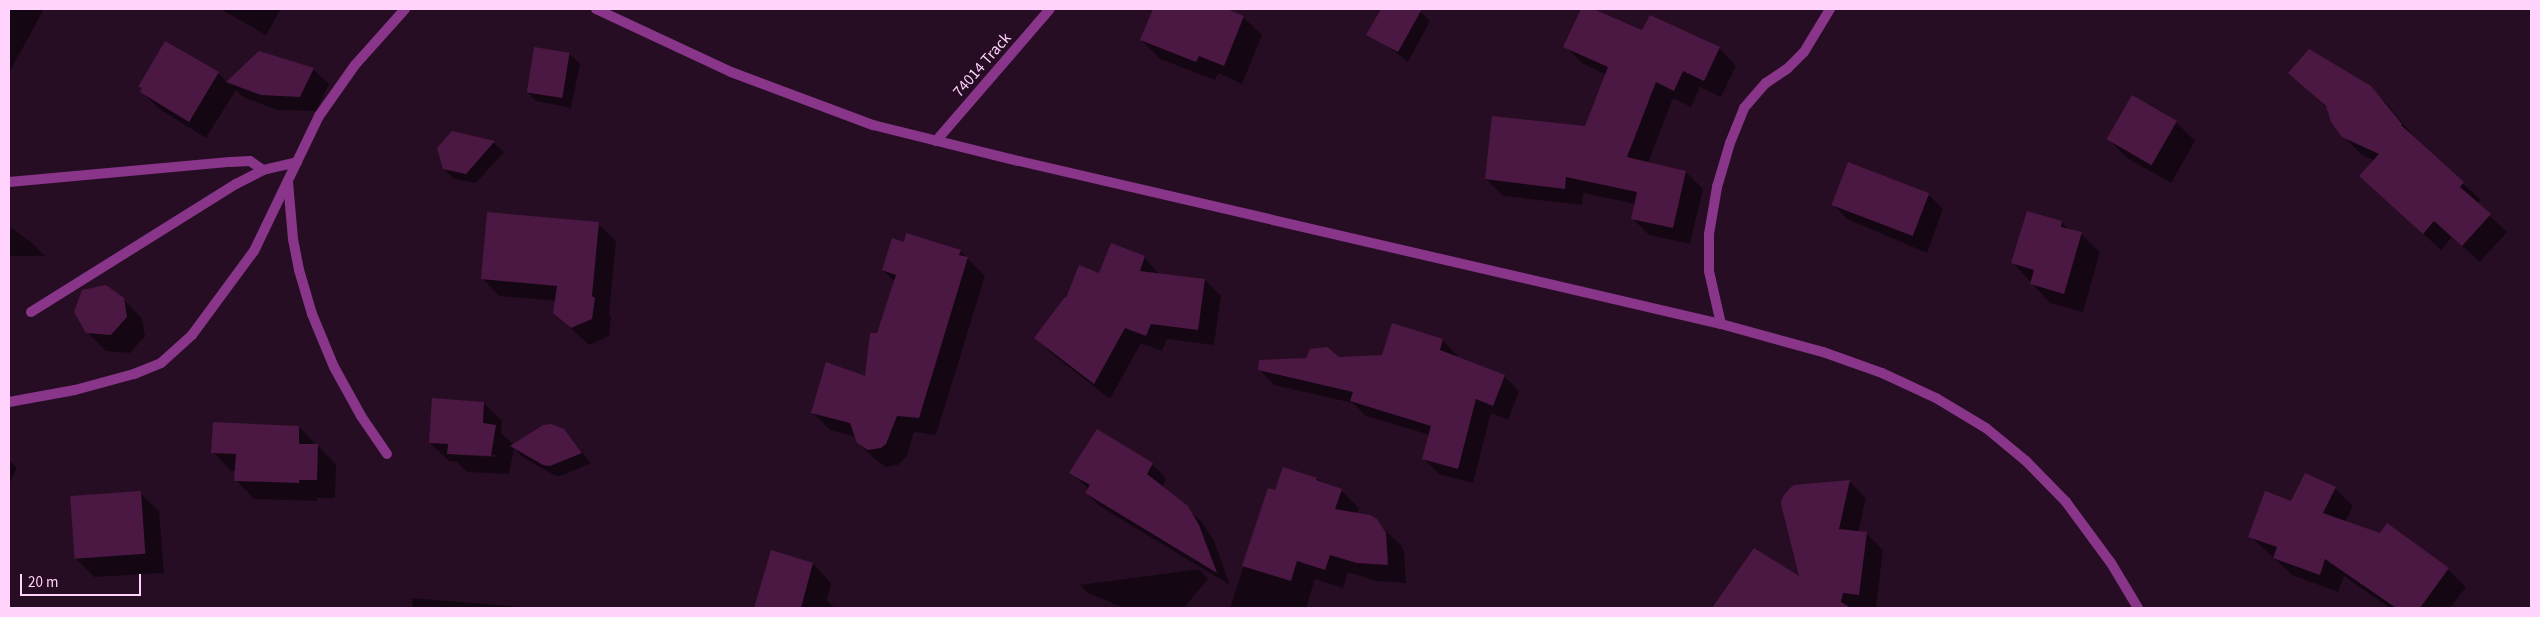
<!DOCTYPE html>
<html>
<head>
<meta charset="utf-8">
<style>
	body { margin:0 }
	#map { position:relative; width:2540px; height:617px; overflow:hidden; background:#270d24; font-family:"Source Sans 3",sans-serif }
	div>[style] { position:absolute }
	.shadow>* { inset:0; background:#0007 }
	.building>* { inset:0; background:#4a1842; transform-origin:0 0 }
	.minor>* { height:10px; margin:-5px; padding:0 5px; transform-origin:5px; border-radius:5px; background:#88358a }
	.tertiary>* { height:10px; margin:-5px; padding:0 5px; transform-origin:5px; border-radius:5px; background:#88358a }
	span { translate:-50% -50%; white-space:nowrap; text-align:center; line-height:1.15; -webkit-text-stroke:4px #270d24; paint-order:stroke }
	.street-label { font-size:16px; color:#ffd3fc }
	.frame { position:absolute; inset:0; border:10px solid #ffd3fc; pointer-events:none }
	.scale { position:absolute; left:20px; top:574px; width:121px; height:22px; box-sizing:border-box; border:2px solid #ffd3fc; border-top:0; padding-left:6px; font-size:15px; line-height:18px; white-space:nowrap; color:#ffd3fc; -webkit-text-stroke:4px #270d24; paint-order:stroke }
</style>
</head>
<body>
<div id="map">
	<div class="shadow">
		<i style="clip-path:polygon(9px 9px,44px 9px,9px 73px)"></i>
		<i style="clip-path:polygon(220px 9px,281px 9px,266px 35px)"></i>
		<i style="clip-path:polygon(1154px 9px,1182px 20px,1186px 9px,1224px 9px,1243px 17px,1262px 35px,1242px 84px,1218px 73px,1215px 80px,1160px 59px,1141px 40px)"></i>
		<i style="clip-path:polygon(1383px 9px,1417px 9px,1430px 21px,1408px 62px,1370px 32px)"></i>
		<i style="clip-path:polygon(1582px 9px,1590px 9px,1643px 32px,1719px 48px,1736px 66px,1721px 97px,1700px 87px,1691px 107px,1673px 98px,1648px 163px,1686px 172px,1703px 189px,1690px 244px,1649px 235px,1632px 218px,1636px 204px,1583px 193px,1582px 205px,1503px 196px,1486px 179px,1586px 127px,1607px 75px,1582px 63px,1565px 46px)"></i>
		<i style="clip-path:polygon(260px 52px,313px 69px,329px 84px,316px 111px,277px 110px,243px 97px,236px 90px,206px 138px,159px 109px,142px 92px,143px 89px,140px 86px,218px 73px,227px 82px)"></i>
		<i style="clip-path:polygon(570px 54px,580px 64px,571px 108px,536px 101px,526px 91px)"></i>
		<i style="clip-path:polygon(2290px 73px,2370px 87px,2388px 105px,2418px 142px,2481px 200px,2477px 204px,2507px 232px,2480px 262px,2452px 237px,2441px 250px,2360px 176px,2375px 161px,2361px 154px,2343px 136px,2328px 109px)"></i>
		<i style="clip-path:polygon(2176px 122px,2195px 141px,2171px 183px,2127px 158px,2108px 139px)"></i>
		<i style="clip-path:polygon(452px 133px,494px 143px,504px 152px,476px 183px,454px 179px,444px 169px)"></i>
		<i style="clip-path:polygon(1928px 194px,1943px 209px,1927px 253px,1847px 219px,1832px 203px)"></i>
		<i style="clip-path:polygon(2061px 222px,2070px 230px,2081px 234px,2100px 252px,2083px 312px,2050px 303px,2013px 263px)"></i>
		<i style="clip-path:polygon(598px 224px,616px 241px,609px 314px,611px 317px,609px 336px,589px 345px,554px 313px,556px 301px,499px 296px,482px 278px)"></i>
		<i style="clip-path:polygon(9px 226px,32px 243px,45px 256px,9px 256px)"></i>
		<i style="clip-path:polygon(904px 243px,960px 251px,985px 276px,936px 435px,914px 432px,907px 456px,898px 465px,886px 467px,876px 460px,858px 443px,856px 437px,830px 430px,813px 413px,866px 378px,895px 282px,883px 270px)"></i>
		<i style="clip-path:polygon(1144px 257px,1160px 275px,1205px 280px,1221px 296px,1214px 345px,1167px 339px,1162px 351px,1141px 343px,1110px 399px,1052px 354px,1036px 337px,1067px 300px,1100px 274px)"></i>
		<i style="clip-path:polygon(123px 299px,142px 318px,145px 336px,130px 353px,106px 351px,87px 332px)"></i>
		<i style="clip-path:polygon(1442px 340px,1457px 355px,1456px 358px,1504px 376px,1519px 391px,1508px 420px,1491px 413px,1473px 483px,1439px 474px,1424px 459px,1430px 435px,1366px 416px,1353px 403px,1274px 385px,1260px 370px,1338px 358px,1383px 356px)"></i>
		<i style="clip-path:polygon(evenodd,484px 403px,502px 421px,501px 433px,514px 445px,564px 430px,591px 463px,560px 476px,554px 475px,521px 456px,514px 448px,509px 474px,467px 472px,457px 462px,449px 461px,430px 443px,484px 403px,454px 453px,497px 455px,497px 457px,457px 455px,454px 453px)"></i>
		<i style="clip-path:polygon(299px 427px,336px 464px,335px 498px,317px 498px,317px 501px,254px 499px,236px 480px,236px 471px,231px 471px,213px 452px)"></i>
		<i style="clip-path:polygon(9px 460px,17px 468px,9px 485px)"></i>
		<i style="clip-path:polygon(1152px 464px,1166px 478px,1162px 487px,1202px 522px,1214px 541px,1230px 585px,1101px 507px,1086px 493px,1089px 489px,1071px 473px)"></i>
		<i style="clip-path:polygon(1316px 479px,1341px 490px,1359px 508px,1357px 514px,1369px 516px,1401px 545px,1404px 552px,1406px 583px,1376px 581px,1348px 572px,1343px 588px,1315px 579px,1306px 608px,1230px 608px,1269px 489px,1276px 492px)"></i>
		<i style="clip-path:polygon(1850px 482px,1866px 498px,1858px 533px,1867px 534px,1883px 550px,1876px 608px,1734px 608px,1722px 596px,1801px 579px,1794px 487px)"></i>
		<i style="clip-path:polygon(2335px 488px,2353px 506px,2345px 522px,2448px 569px,2466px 587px,2450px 608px,2390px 608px,2344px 576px,2338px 592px,2292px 575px,2250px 536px,2292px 502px)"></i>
		<i style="clip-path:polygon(140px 493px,159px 511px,164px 573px,94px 577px,75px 558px)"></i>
		<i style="clip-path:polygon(772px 552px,813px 564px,831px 583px,827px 600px,835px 608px,755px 608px)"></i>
		<i style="clip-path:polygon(1199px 569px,1208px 579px,1184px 608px,1124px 608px,1088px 593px,1080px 585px)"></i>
		<i style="clip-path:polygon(412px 598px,521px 607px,522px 608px,413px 608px)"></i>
	</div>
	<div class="building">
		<i style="clip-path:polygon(1153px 9px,1227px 9px,1244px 16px,1224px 66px,1199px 56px,1196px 62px,1140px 40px)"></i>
		<i style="clip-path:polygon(1381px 9px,1422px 9px,1398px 52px,1366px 35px)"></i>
		<i style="clip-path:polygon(1581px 9px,1593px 9px,1642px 30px,1650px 15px,1720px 47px,1704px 81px,1683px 71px,1674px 91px,1656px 82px,1627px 157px,1686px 171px,1673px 228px,1631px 219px,1637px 192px,1566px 177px,1565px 189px,1485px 179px,1492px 116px,1585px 126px,1608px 67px,1563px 47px)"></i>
		<i style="clip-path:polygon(165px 41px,219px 72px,189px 122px,140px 92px,142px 88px,138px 87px)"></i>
		<i style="left:534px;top:47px;width:36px;height:46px;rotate:9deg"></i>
		<i style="clip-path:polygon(2309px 49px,2371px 86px,2402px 124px,2401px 125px,2464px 182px,2460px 187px,2491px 214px,2462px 246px,2434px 221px,2423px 234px,2359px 176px,2379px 154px,2342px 137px,2331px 122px,2326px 106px,2288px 73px)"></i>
		<i style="clip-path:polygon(259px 51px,314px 68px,300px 97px,261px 95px,226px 82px)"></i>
		<i style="left:2132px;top:95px;width:52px;height:51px;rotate:30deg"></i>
		<i style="clip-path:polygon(452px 131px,495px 141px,466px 174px,443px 169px,437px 148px)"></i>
		<i style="left:1848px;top:162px;width:87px;height:46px;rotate:21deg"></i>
		<i style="clip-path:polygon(2027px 211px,2062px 221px,2061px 227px,2082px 232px,2064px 294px,2030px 284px,2034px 270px,2011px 263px)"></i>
		<i style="clip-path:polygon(487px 212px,599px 222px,592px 296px,595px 298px,592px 319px,571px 328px,553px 313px,557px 286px,481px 279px)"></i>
		<i style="clip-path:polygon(906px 233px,961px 250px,959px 255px,968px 257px,919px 418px,897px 416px,886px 444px,881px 448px,868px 450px,857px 443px,850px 423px,811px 413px,826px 362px,865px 376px,870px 333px,877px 333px,896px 275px,882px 270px,892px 238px,904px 242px)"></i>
		<i style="clip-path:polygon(1111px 243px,1145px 256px,1140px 271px,1205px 279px,1198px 330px,1151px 324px,1146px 336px,1125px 328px,1094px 384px,1034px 338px,1065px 297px,1066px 298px,1079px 265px,1099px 273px)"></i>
		<i style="clip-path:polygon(106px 285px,124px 298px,127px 317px,111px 335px,86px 333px,74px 312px,82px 290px)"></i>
		<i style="clip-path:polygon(1392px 323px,1443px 339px,1440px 350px,1505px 375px,1493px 406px,1476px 399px,1458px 469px,1422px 459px,1431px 426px,1350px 401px,1353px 392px,1258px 370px,1259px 360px,1306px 358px,1310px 349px,1327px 347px,1339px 357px,1382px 355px)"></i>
		<i style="clip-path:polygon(432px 398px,484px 402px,483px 423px,496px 425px,491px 456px,447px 454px,448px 444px,429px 443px)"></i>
		<i style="clip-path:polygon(213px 422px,299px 426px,299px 444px,318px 444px,317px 480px,299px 480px,299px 483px,234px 481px,236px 454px,211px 453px)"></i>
		<i style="clip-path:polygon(551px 424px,564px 429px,582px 453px,550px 466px,543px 465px,510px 446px,543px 425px)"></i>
		<i style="clip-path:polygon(1097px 429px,1153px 463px,1147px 474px,1188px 506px,1199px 525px,1217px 573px,1085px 493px,1090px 485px,1069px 473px)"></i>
		<i style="clip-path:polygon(1283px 467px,1317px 478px,1316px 480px,1342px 489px,1335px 509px,1370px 515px,1377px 519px,1386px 533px,1388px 565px,1357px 563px,1330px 555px,1325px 570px,1297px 561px,1291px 581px,1242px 566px,1268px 488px,1275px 490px)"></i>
		<i style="clip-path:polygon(2305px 473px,2336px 487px,2323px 513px,2380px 533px,2387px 523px,2449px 568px,2420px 608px,2396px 608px,2325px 559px,2320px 575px,2273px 558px,2277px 547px,2248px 537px,2265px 491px,2291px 501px)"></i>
		<i style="clip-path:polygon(1850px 480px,1839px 529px,1867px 532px,1859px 595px,1843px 593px,1841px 602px,1851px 608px,1712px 608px,1754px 548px,1799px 576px,1781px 504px,1782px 498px,1789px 489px,1794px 485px)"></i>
		<i style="left:141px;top:491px;width:63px;height:71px;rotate:86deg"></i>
		<i style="clip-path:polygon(771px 550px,813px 563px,801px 608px,754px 608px)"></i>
	</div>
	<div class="minor">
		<i style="left:9px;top:182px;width:222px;rotate:-5.2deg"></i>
		<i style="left:230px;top:162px;width:20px;rotate:-3deg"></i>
		<i style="left:250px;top:161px;width:16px;rotate:35deg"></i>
		<i style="left:288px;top:182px;width:57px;rotate:85deg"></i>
		<i style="left:293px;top:239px;width:32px;rotate:79deg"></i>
		<i style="left:299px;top:270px;width:46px;rotate:73.5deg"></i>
		<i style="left:312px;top:314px;width:57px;rotate:67.5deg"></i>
		<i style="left:334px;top:367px;width:56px;rotate:61.1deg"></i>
		<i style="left:361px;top:416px;width:46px;rotate:55.6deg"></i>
		<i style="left:31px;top:312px;width:242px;rotate:-32deg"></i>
		<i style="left:236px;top:184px;width:30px;rotate:-27deg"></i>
		<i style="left:263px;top:170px;width:35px;rotate:-13deg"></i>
		<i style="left:1721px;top:324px;width:54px;rotate:-102.8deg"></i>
		<i style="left:1709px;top:271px;width:37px;rotate:-90deg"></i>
		<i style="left:1709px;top:234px;width:48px;rotate:-80.3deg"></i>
		<i style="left:1717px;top:187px;width:46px;rotate:-73.5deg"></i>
		<i style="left:1730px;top:143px;width:38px;rotate:-68deg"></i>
		<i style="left:1744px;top:108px;width:33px;rotate:-49deg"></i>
		<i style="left:1766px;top:83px;width:25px;rotate:-34deg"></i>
		<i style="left:1787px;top:69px;width:24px;rotate:-45deg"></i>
		<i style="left:1804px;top:52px;width:50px;rotate:-58.8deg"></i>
		<i style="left:9px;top:402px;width:67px;rotate:-10.3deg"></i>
		<i style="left:75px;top:390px;width:61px;rotate:-15.2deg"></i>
		<i style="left:134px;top:374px;width:29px;rotate:-22deg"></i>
		<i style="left:161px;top:363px;width:42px;rotate:-42.1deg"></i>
		<i style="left:192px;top:335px;width:104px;rotate:-53.6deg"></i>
		<i style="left:254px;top:251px;width:150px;rotate:-64.3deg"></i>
		<i style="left:319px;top:116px;width:62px;rotate:-54.8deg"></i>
		<i style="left:355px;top:65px;width:75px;rotate:-48.2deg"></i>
	</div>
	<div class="tertiary">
		<i style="left:596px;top:9px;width:149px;rotate:25deg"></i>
		<i style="left:731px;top:72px;width:152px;rotate:20.5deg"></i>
		<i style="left:873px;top:125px;width:150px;rotate:13.9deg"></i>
		<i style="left:1019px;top:161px;width:721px;rotate:13.07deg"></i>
		<i style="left:1721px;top:324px;width:106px;rotate:15.4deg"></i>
		<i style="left:1823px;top:352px;width:63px;rotate:19.6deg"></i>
		<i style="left:1882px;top:373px;width:60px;rotate:24.8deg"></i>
		<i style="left:1936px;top:398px;width:58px;rotate:31deg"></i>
		<i style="left:1986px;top:428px;width:52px;rotate:39.5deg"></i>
		<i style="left:2026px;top:461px;width:57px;rotate:45.7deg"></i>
		<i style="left:2066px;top:502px;width:76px;rotate:53.6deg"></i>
		<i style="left:2111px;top:563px;width:52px;rotate:59deg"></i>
		<i style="left:936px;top:141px;width:174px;rotate:-49.2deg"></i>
	</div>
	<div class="street-label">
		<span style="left:982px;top:65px;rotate:-49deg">74014 Track</span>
	</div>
	<div class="frame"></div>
	<div class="scale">20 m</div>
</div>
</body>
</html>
